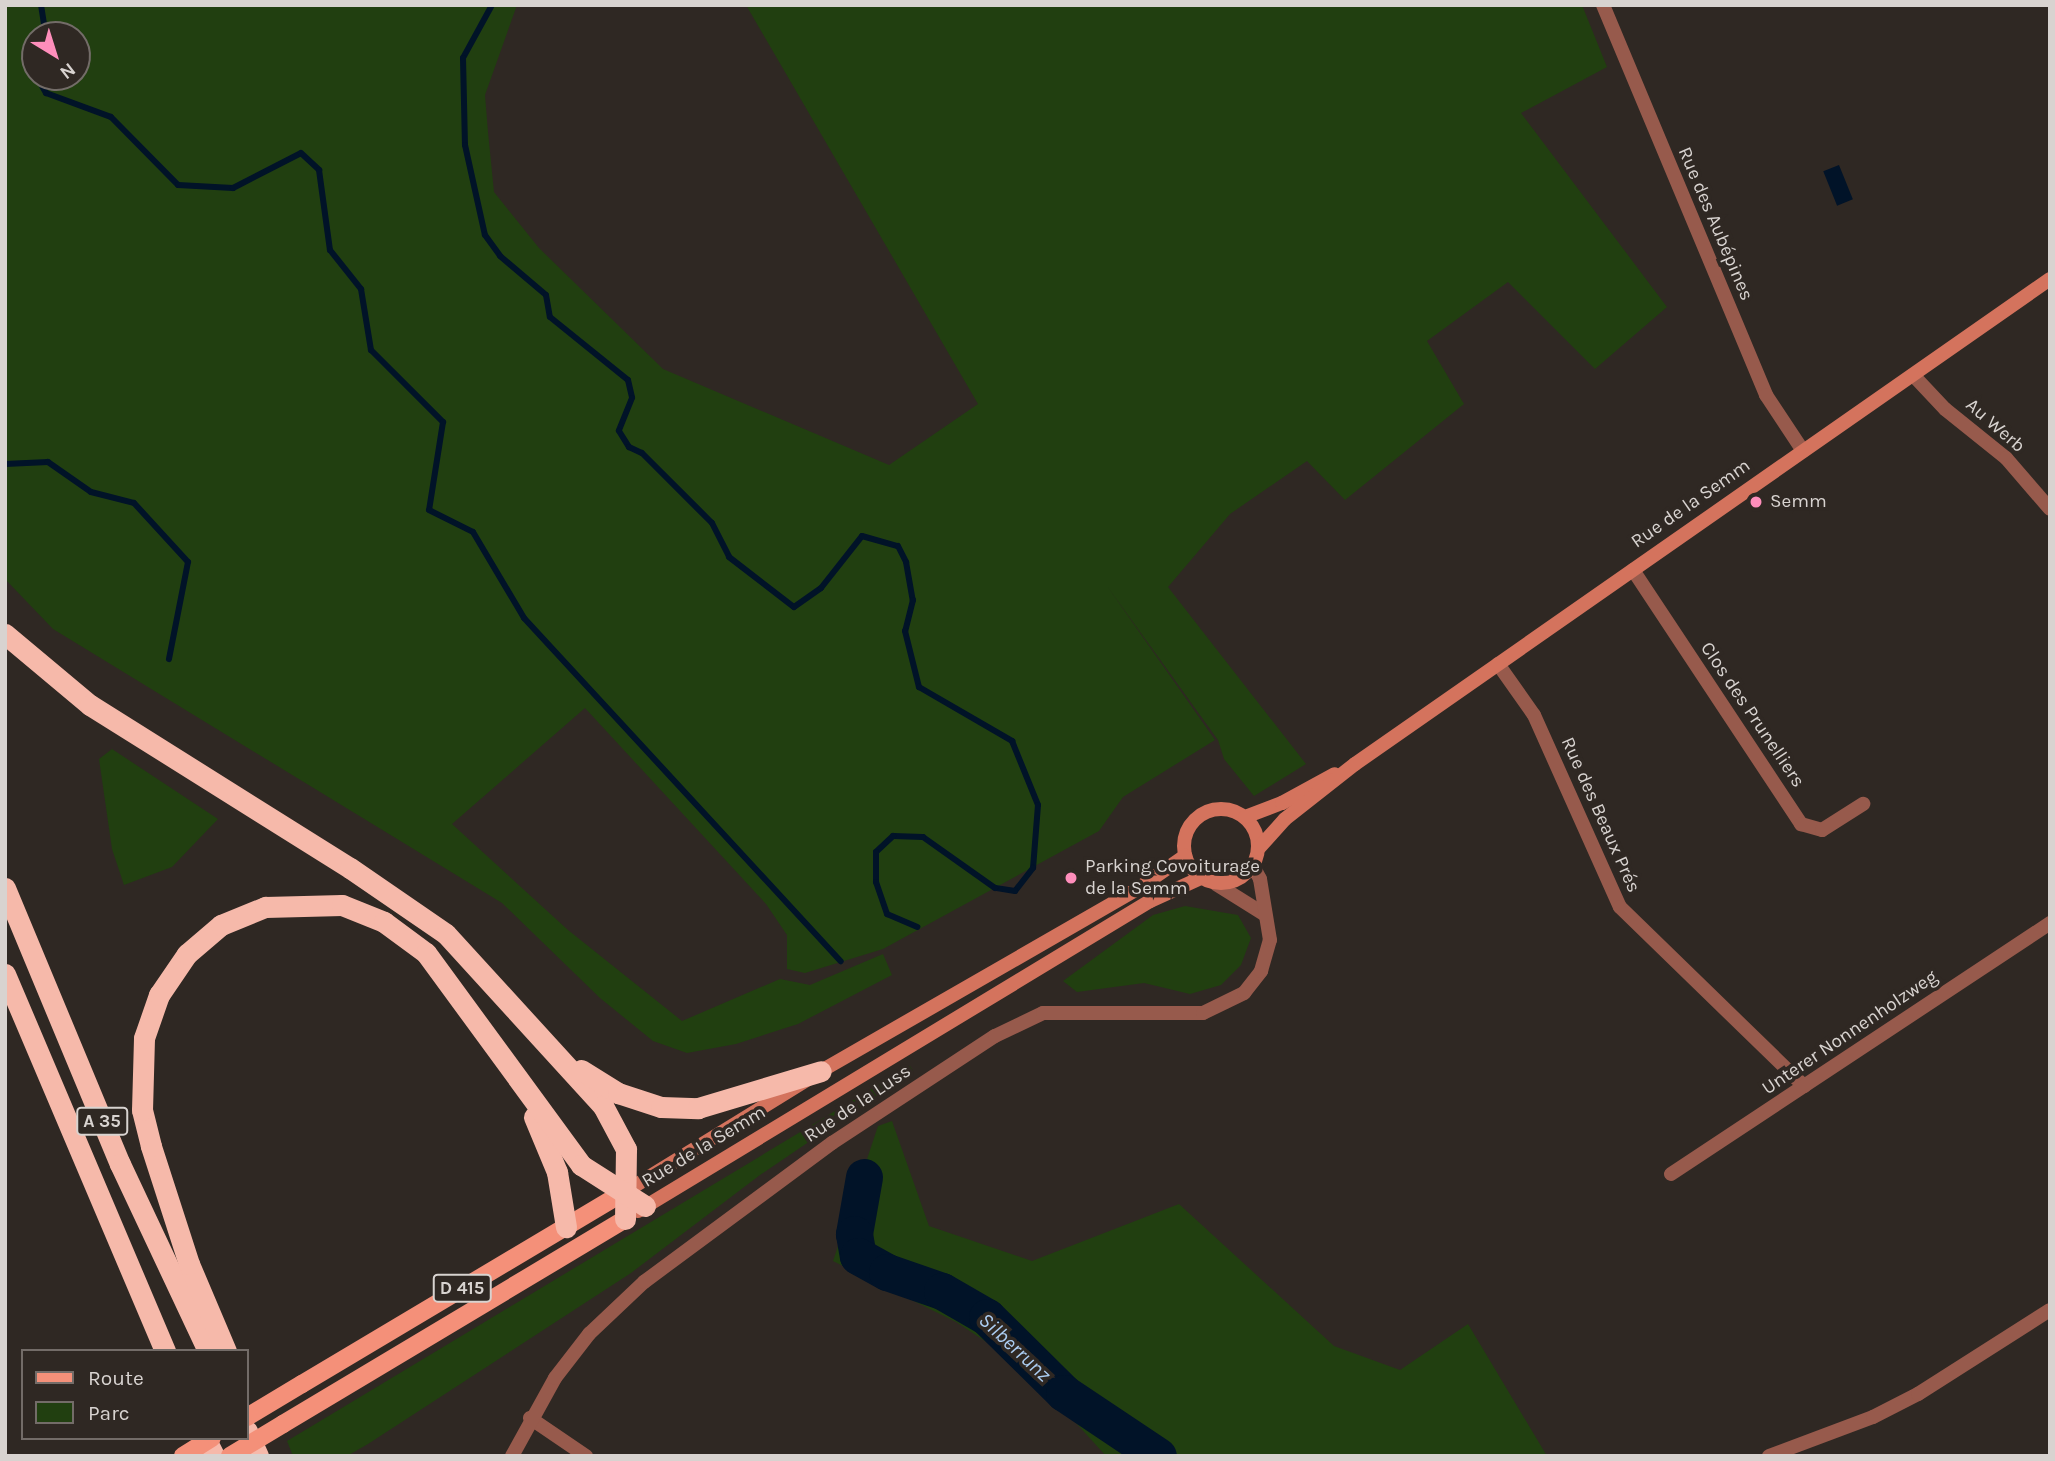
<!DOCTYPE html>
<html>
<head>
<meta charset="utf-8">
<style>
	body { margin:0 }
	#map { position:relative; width:2055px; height:1461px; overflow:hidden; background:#2f2823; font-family:Karla,sans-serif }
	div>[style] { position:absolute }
	.green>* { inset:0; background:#213f10 }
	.water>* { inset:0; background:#011328; transform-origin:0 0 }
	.stream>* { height:6px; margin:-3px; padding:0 3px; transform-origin:3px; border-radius:3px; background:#011328 }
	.river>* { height:37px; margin:-18.5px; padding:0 18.5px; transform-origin:18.5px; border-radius:18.5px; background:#011328 }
	.minor>* { height:14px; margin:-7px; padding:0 7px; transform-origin:7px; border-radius:7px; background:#975a4c }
	.secondary>* { height:14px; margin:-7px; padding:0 7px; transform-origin:7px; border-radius:7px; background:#d4735d }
	.secondary>.ring { margin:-7px; padding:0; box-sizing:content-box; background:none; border:14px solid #d4735d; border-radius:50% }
	.primary>* { height:18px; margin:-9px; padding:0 9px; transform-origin:9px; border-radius:9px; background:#f49079 }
	.motorway>* { height:21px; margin:-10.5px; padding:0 10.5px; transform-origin:10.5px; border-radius:10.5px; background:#f6b9aa }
	.primary-bridge>* { height:18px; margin:-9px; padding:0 9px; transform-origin:9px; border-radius:9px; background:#f49079 }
	.dots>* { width:19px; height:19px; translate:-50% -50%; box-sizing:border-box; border:4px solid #2f2823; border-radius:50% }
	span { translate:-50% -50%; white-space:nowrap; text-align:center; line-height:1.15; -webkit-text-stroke:7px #2f2823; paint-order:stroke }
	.shield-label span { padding:2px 5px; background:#2f2823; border:2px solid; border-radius:5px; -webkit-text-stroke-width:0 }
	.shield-label { font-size:18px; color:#d8d3d0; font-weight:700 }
	.street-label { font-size:19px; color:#d8d3d0 }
	.poi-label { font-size:19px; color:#d8d3d0 }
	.left { translate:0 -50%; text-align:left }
	.water-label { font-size:21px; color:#accdf2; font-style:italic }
	.frame { position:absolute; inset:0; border:7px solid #d8d3d0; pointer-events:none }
	.legend { position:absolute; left:21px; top:1349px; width:228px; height:91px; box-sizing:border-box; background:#2f2823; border:2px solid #736c68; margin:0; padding:9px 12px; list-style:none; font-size:21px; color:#d8d3d0 }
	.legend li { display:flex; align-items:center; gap:14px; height:35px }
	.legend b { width:35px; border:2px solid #736c68 }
	.north { position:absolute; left:21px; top:21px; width:70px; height:70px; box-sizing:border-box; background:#2f2823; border:2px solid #736c68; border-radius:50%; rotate:142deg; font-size:19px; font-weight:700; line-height:28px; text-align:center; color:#d8d3d0 }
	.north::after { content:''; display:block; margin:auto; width:24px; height:32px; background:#fe8ebb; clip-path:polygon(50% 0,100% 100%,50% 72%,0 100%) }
</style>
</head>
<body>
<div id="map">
	<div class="green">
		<i style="clip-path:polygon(evenodd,5px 5px,517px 5px,485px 95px,488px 132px,494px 192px,539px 248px,663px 369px,889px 465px,978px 404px,746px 5px,1582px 5px,1607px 67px,1521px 113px,1667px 307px,1595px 369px,1508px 282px,1427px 341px,1464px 404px,1345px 500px,1307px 461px,1230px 514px,1168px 587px,1306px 764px,1254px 796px,1224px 759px,1218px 740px,1107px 586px,1215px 740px,1123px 797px,1099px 831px,883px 949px,805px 973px,787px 969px,787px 935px,766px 904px,585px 708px,452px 824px,568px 930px,682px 1021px,780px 979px,810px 985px,883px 954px,892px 975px,798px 1024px,736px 1044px,687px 1053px,653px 1041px,600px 998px,502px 903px,53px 629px,5px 579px,5px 5px,77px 35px,77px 77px,35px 77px,35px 35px,77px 35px)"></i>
		<i style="clip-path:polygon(112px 749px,218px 819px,172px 867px,124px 885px,112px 849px,99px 759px)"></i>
		<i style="clip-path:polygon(1185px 906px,1238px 915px,1251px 938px,1241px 965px,1221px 985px,1190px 994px,1144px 983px,1077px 992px,1063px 981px,1153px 915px)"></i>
		<i style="clip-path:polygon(910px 1066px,913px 1071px,760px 1175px,631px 1273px,368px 1444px,347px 1456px,293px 1456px,287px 1441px)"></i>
		<i style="clip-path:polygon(892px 1121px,929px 1226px,1032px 1261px,1179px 1204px,1334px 1346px,1400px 1370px,1468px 1324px,1547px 1456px,1106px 1456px,1026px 1368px,956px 1322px,833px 1261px,878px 1126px)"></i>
	</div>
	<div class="water">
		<i style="left:1839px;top:165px;width:37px;height:17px;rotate:68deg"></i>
	</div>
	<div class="stream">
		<i style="left:41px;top:5px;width:30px;rotate:81deg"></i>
		<i style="left:492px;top:5px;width:60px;rotate:118.7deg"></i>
		<i style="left:463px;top:58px;width:87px;rotate:88.7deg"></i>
		<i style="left:465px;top:145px;width:92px;rotate:77.5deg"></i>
		<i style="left:485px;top:235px;width:26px;rotate:54deg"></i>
		<i style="left:500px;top:256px;width:60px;rotate:40.3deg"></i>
		<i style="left:546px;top:295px;width:22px;rotate:80deg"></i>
		<i style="left:550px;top:317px;width:100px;rotate:38.9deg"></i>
		<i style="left:628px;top:380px;width:18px;rotate:77deg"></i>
		<i style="left:632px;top:398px;width:35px;rotate:112deg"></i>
		<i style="left:619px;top:431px;width:19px;rotate:58deg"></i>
		<i style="left:629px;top:447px;width:14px;rotate:25deg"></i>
		<i style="left:642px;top:453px;width:99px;rotate:45deg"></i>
		<i style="left:712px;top:523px;width:38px;rotate:63deg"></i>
		<i style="left:729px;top:557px;width:82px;rotate:37.6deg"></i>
		<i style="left:794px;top:607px;width:33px;rotate:-35deg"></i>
		<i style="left:821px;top:588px;width:66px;rotate:-51.7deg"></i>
		<i style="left:862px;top:536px;width:37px;rotate:16deg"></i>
		<i style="left:898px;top:546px;width:18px;rotate:63deg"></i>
		<i style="left:906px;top:562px;width:39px;rotate:80deg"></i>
		<i style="left:913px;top:600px;width:32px;rotate:104deg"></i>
		<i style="left:905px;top:631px;width:58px;rotate:76deg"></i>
		<i style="left:919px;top:687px;width:108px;rotate:30.1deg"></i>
		<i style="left:1012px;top:741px;width:69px;rotate:67.9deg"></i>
		<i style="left:1038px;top:805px;width:63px;rotate:94.5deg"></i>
		<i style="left:1033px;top:868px;width:29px;rotate:128deg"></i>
		<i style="left:1015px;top:891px;width:20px;rotate:-171deg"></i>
		<i style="left:995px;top:888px;width:88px;rotate:-144.7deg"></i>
		<i style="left:923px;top:837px;width:30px;rotate:-178deg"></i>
		<i style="left:893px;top:836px;width:23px;rotate:137deg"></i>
		<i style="left:876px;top:852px;width:30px;rotate:90deg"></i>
		<i style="left:876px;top:882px;width:34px;rotate:71deg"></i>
		<i style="left:887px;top:914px;width:33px;rotate:23deg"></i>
		<i style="left:35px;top:74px;width:22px;rotate:60deg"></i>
		<i style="left:46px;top:93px;width:69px;rotate:20.3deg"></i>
		<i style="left:111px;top:117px;width:95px;rotate:45.4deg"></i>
		<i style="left:178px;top:185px;width:55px;rotate:3.1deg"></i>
		<i style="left:233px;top:188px;width:76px;rotate:-27.2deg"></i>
		<i style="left:301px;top:153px;width:25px;rotate:43deg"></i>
		<i style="left:319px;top:170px;width:81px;rotate:82.2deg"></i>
		<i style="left:330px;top:250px;width:50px;rotate:51.5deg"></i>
		<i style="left:361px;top:289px;width:62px;rotate:80.7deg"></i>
		<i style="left:371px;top:350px;width:102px;rotate:45deg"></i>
		<i style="left:443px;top:422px;width:89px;rotate:99deg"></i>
		<i style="left:429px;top:510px;width:49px;rotate:26.6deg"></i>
		<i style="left:473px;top:532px;width:100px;rotate:59.3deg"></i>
		<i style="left:524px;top:618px;width:467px;rotate:47.3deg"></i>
		<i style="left:5px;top:464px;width:43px;rotate:-2.7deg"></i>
		<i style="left:48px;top:462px;width:52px;rotate:34.9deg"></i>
		<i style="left:91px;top:492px;width:44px;rotate:14.3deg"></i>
		<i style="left:134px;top:503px;width:80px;rotate:47.5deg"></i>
		<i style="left:188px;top:562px;width:99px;rotate:101.1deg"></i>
	</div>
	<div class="river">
		<i style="left:864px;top:1177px;width:58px;rotate:100deg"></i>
		<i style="left:854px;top:1234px;width:22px;rotate:80deg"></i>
		<i style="left:858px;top:1256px;width:33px;rotate:29deg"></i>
		<i style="left:887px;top:1272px;width:58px;rotate:19.1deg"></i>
		<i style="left:942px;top:1291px;width:52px;rotate:30deg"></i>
		<i style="left:987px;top:1317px;width:108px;rotate:44.6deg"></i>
		<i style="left:1064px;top:1393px;width:113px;rotate:33.8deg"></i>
	</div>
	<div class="minor">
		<i style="left:1603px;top:5px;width:423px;rotate:67.3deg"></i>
		<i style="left:1766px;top:395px;width:67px;rotate:56.5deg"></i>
		<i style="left:1913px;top:375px;width:47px;rotate:46.7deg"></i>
		<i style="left:1945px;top:409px;width:78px;rotate:38.8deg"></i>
		<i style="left:2006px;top:458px;width:67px;rotate:49.2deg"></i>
		<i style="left:1633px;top:570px;width:305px;rotate:56.5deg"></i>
		<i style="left:1801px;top:824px;width:22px;rotate:16deg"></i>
		<i style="left:1822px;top:830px;width:49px;rotate:-32.4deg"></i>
		<i style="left:1498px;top:664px;width:62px;rotate:54.8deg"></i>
		<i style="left:1534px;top:715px;width:210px;rotate:65.9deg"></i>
		<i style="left:1620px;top:907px;width:257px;rotate:44.2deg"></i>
		<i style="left:1216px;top:884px;width:57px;rotate:32deg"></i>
		<i style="left:1671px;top:1174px;width:455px;rotate:-33.5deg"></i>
		<i style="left:530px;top:1418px;width:68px;rotate:34.2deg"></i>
		<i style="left:512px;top:1456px;width:89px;rotate:-61.1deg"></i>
		<i style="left:555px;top:1378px;width:56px;rotate:-52.3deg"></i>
		<i style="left:589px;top:1334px;width:76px;rotate:-43.4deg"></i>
		<i style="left:644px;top:1282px;width:234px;rotate:-36.5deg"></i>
		<i style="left:832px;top:1143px;width:195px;rotate:-33.3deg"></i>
		<i style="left:995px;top:1036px;width:53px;rotate:-25.6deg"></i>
		<i style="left:1043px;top:1013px;width:160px"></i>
		<i style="left:1203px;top:1013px;width:46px;rotate:-26deg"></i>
		<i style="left:1244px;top:993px;width:28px;rotate:-52deg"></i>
		<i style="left:1261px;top:971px;width:32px;rotate:-74deg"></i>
		<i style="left:1270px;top:940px;width:62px;rotate:-99.3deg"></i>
		<i style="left:1260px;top:879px;width:15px;rotate:-118deg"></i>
		<i style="left:1769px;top:1456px;width:111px;rotate:-20.6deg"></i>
		<i style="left:1873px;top:1417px;width:51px;rotate:-27.1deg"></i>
		<i style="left:1918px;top:1394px;width:156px;rotate:-32.5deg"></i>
	</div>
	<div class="secondary">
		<i class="ring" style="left:1184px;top:809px;width:60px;height:60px"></i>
		<i style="left:1245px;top:817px;width:40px;rotate:-21deg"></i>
		<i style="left:1282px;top:803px;width:60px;rotate:-28.7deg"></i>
		<i style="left:1258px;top:849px;width:40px;rotate:-48deg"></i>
		<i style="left:1285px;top:819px;width:89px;rotate:-38.2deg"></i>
		<i style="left:1355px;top:764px;width:847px;rotate:-34.91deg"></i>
		<i style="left:623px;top:1193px;width:233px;rotate:-31.6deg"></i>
		<i style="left:821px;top:1071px;width:363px;rotate:-29.9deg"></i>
		<i style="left:1136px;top:890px;width:60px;rotate:-34.8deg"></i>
		<i style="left:638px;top:1211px;width:599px;rotate:-31.19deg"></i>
		<i style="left:1150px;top:901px;width:56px;rotate:-24.3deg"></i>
	</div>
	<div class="primary">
		<i style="left:302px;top:1384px;width:374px;rotate:-30.8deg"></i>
		<i style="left:283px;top:1424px;width:399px;rotate:-30.9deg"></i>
	</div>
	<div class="motorway">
		<i style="left:5px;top:634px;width:111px;rotate:39.9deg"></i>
		<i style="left:90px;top:705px;width:307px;rotate:32.1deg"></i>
		<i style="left:350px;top:868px;width:116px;rotate:34.5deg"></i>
		<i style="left:446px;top:934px;width:233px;rotate:47.6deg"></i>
		<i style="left:603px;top:1106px;width:49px;rotate:61.9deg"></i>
		<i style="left:626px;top:1149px;width:70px;rotate:90.8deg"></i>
		<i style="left:5px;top:888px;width:299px;rotate:67.4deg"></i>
		<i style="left:120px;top:1164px;width:207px;rotate:64.8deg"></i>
		<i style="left:5px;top:974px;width:410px;rotate:67deg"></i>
		<i style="left:581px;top:1070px;width:44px;rotate:31.9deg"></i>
		<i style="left:618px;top:1093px;width:45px;rotate:18deg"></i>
		<i style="left:661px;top:1107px;width:37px;rotate:2deg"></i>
		<i style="left:698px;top:1108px;width:128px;rotate:-16.7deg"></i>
		<i style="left:534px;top:1117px;width:60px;rotate:67.3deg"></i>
		<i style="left:557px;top:1172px;width:56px;rotate:80.7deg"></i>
		<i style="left:226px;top:1351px;width:95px;rotate:-113deg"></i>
		<i style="left:189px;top:1264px;width:124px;rotate:-107.9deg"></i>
		<i style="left:151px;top:1146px;width:37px;rotate:-104deg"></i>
		<i style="left:142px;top:1110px;width:72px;rotate:-88.4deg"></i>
		<i style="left:144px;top:1038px;width:46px;rotate:-70.8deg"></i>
		<i style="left:159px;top:995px;width:50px;rotate:-55.7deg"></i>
		<i style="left:187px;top:954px;width:45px;rotate:-40.5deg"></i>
		<i style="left:221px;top:925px;width:48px;rotate:-22.2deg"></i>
		<i style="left:265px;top:907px;width:77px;rotate:-1.5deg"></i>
		<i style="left:342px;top:905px;width:45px;rotate:22deg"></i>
		<i style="left:384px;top:922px;width:52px;rotate:36.4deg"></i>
		<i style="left:426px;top:953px;width:263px;rotate:53.8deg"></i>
		<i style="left:581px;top:1165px;width:76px;rotate:32.6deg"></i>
		<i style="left:247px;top:1431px;width:27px;rotate:66deg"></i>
		<i style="left:205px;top:1438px;width:20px;rotate:63deg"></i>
	</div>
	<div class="primary-bridge">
		<i style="left:247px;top:1417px;width:64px;rotate:-31deg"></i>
		<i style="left:183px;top:1456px;width:34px;rotate:-32deg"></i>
		<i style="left:230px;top:1456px;width:62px;rotate:-31.1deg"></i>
	</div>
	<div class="dots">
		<i style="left:1756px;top:502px;background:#fe8ebb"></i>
		<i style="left:1071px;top:878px;background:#fe8ebb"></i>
	</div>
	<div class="shield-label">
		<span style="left:102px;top:1121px">A 35</span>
		<span style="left:462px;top:1288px">D 415</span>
	</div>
	<div class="street-label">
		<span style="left:1715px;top:224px;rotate:67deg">Rue des Aubépines</span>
		<span style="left:1995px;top:426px;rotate:41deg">Au Werb</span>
		<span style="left:1691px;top:504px;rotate:-35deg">Rue de la Semm</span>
		<span style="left:1752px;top:715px;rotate:56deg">Clos des Prunelliers</span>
		<span style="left:1600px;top:815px;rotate:66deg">Rue des Beaux Prés</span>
		<span style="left:1850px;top:1033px;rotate:-34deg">Unterer Nonnenholzweg</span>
		<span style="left:858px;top:1104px;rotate:-34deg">Rue de la Luss</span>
		<span style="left:704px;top:1147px;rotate:-31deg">Rue de la Semm</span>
	</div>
	<div class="poi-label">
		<span class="left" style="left:1770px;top:502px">Semm</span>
		<span class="left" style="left:1085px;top:878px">Parking Covoiturage<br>de la Semm</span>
	</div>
	<div class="water-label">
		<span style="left:1015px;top:1347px;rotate:43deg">Silberrunz</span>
	</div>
	<div class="frame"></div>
	<ul class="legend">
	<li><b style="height:9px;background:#f49079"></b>Route</li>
	<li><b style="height:19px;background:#213f10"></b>Parc</li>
	</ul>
	<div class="north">N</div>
</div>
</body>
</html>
